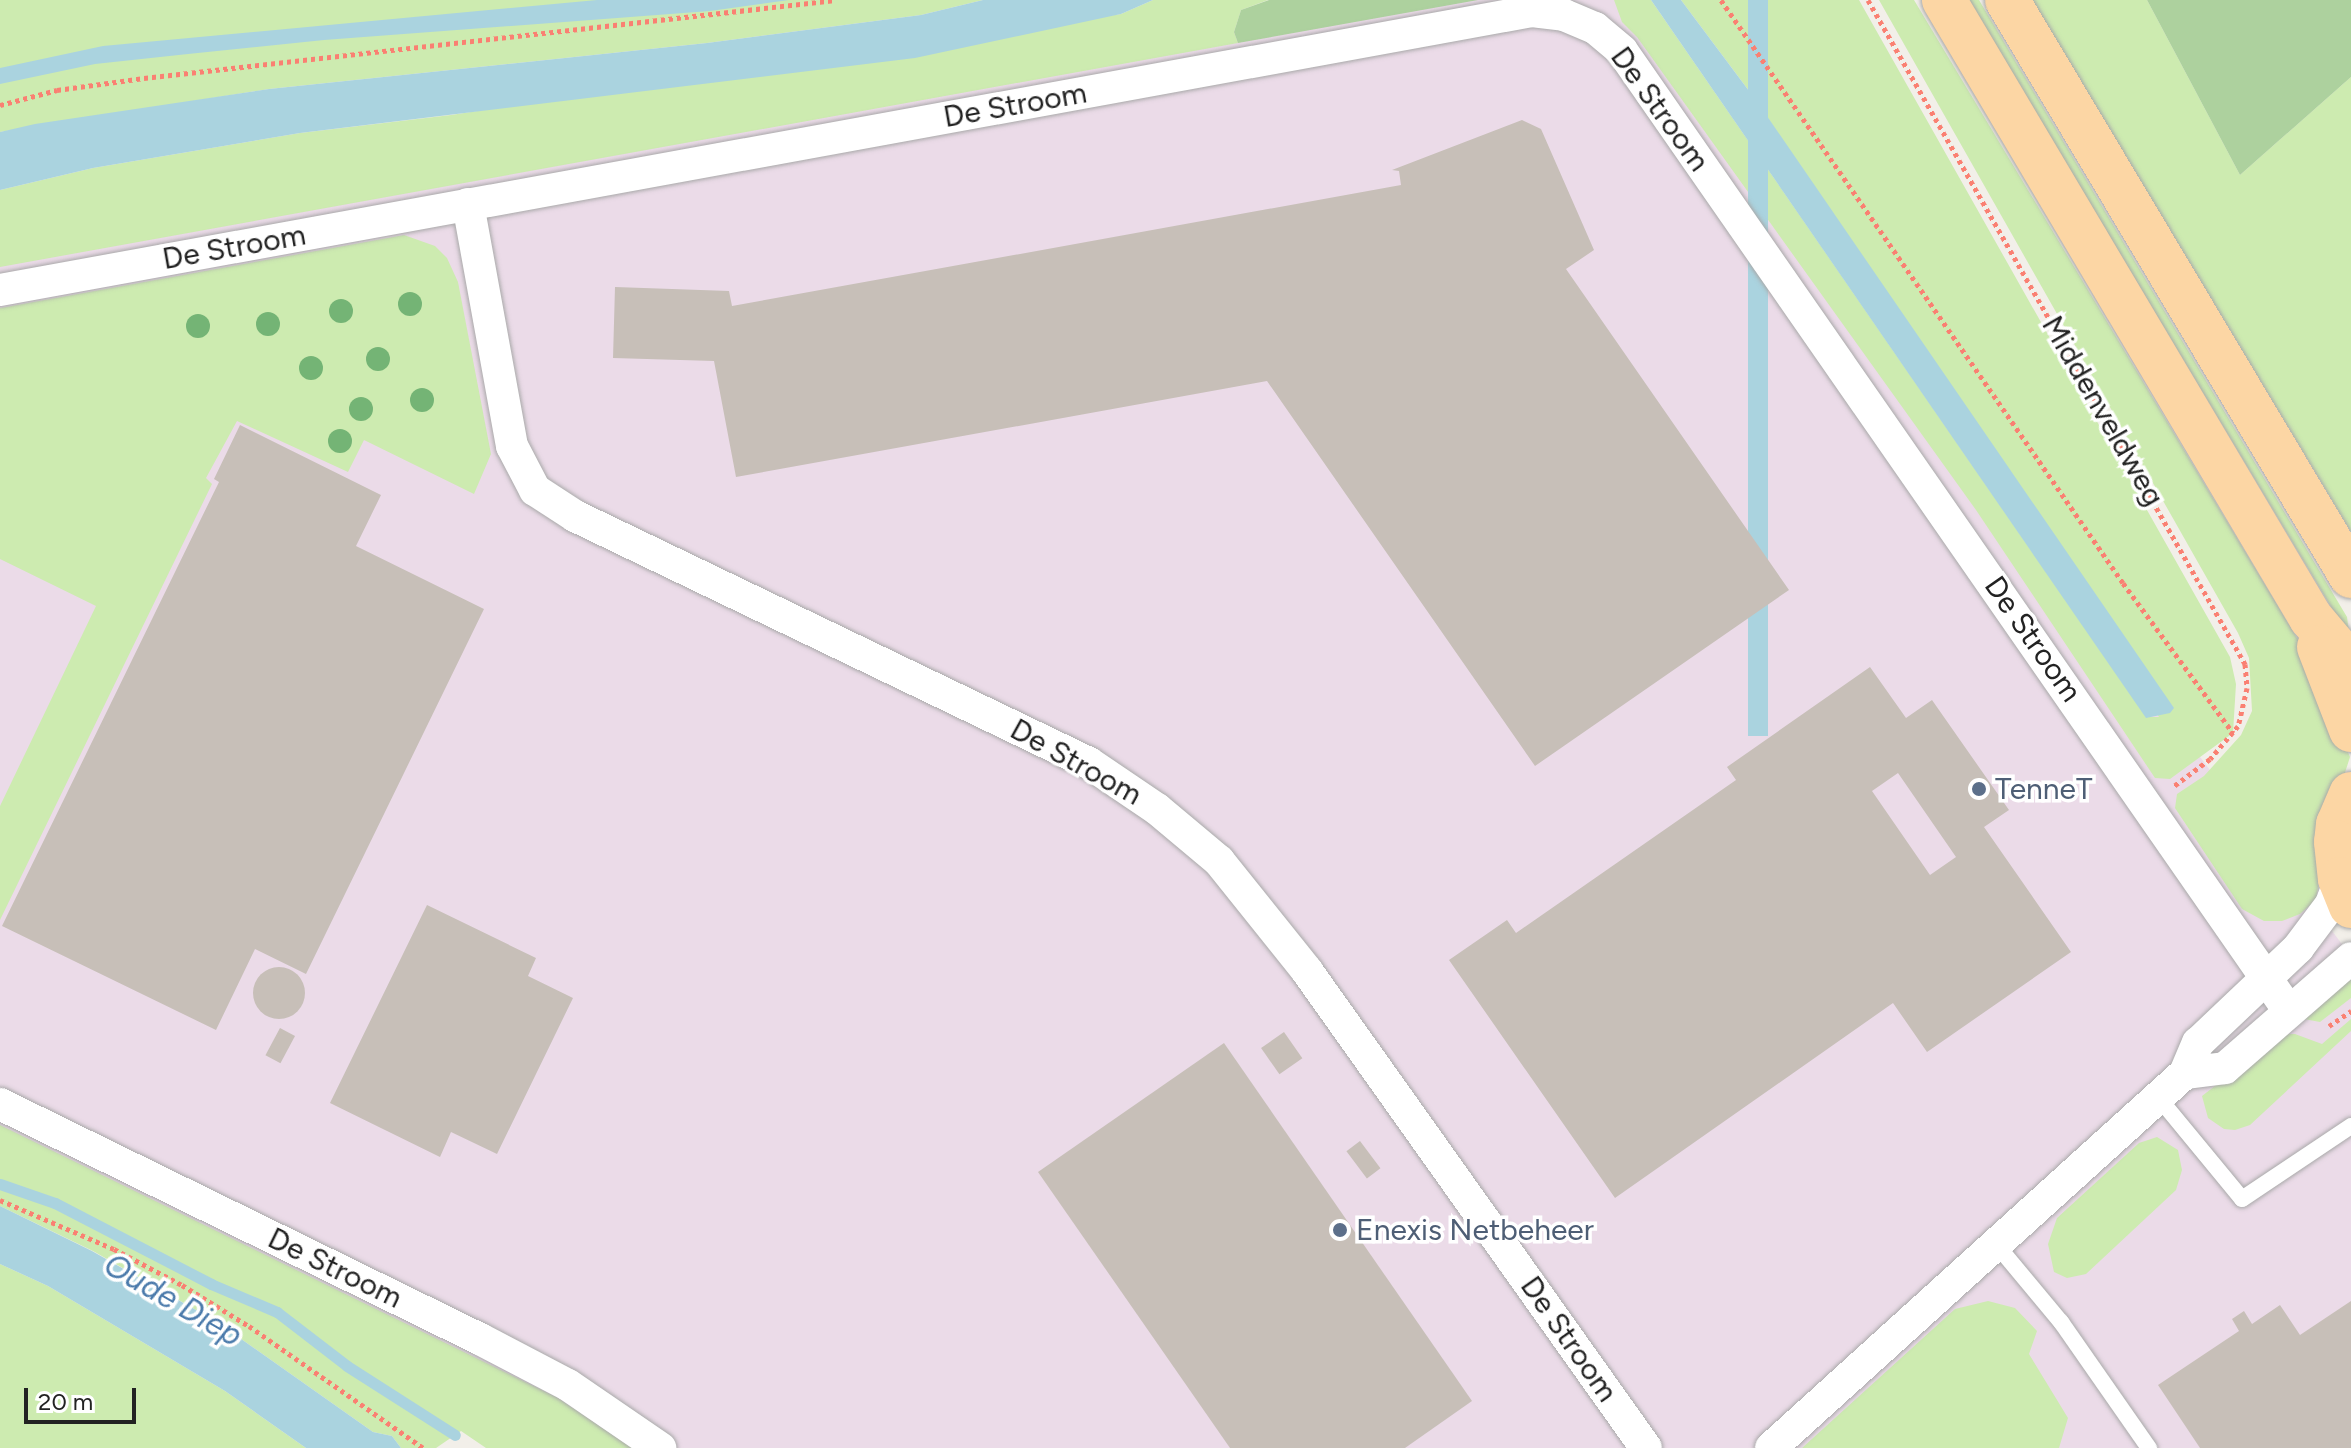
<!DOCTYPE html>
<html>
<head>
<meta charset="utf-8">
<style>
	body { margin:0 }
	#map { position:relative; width:2351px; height:1448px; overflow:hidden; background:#f2efe9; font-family:Figtree,sans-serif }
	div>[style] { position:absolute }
	.industrial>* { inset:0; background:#ebdbe8 }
	.grass>* { inset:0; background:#cdebb0 }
	.forest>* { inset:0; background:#add19e }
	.water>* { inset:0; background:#aad3df; transform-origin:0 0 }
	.stream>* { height:11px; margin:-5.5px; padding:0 5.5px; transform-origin:5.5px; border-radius:5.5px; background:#aad3df }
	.building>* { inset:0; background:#c7bfb8; transform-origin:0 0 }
	.round { border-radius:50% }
	.path>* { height:5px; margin-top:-2.5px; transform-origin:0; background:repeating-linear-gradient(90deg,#fa8072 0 4px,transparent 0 8px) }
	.roads { filter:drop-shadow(0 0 2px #a9a9a9) drop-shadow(0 0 2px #a9a9a9) }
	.lane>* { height:16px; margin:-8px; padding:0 8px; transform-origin:8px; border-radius:8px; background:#fff }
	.street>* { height:32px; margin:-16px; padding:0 16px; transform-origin:16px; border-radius:16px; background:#fff }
	.primary>* { height:44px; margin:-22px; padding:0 22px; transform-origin:22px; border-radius:22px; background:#fcd6a4 }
	.trees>* { width:24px; height:24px; margin:-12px; border-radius:50%; background:#74b475 }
	.dots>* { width:22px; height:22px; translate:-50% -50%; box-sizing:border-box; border:4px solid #fff; border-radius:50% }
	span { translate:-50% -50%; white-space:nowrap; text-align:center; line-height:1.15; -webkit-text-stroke:7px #fff; paint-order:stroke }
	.street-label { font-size:30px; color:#222 }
	.service-label { font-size:30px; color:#4e5e75 }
	.left { translate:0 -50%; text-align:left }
	.water-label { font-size:32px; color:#4a7aab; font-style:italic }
	.scale { position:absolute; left:24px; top:1388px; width:112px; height:36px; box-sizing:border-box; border:4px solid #222; border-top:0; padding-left:10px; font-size:24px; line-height:28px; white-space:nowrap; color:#222; -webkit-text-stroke:6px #fff; paint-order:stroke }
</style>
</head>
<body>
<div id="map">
	<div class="industrial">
		<i style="clip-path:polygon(1406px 0,1626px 0,2351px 956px,2351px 1448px,597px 1448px,0 1154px,0 260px)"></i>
	</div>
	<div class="grass">
		<i style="clip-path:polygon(0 0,983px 0,921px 15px,707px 43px,269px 89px,0 132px)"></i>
		<i style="clip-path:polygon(1153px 0,1268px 0,1241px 10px,1234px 32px,1238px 43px,0 267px,0 190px,93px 168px,300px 133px,451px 115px,1121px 14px)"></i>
		<i style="clip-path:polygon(1614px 0,1651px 0,2146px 717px,2159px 717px,1758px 103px,1681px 0,1859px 0,2230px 657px,2236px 684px,2233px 733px,2170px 779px,2155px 778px,1976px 510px,1637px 37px,1622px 22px)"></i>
		<i style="clip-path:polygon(1879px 0,1914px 0,2309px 658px,2350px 757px,2326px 832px,2316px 900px,2300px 914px,2282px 921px,2264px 921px,2242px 909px,2175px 808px,2177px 794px,2204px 776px,2241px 735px,2252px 711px,2249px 658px,2238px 633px)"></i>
		<i style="clip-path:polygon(1968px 0,1979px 0,2347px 617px,2351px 647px,2336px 615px)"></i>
		<i style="clip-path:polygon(2032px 0,2147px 0,2240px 175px,2351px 77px,2351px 532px)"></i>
		<i style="clip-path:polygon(404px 235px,435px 246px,447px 258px,458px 282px,491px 454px,474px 494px,364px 440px,348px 472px,237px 421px,206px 478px,212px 484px,0 920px,0 806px,96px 606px,0 559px,0 308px)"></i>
		<i style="clip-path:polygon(2351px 977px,2351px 998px,2320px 1022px,2304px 1019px)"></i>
		<i style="clip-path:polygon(2351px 1019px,2351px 1031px,2250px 1125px,2235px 1130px,2224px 1129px,2208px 1118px,2202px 1096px,2282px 1034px,2295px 1034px,2322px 1044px)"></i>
		<i style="clip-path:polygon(0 1125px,558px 1398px,632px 1448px,486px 1448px,461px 1431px,436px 1448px,401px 1448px,392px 1436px,373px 1432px,217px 1322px,93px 1251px,0 1206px)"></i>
		<i style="clip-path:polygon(2157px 1137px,2178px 1150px,2182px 1170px,2176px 1190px,2086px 1274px,2067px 1278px,2054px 1272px,2048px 1244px,2057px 1218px,2139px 1143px)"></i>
		<i style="clip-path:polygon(0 1264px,48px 1286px,225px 1391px,306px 1448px,0 1448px)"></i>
		<i style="clip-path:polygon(1988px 1301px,2015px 1308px,2037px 1331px,2029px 1354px,2068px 1418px,2059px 1448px,1802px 1448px,1955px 1309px)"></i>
	</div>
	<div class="forest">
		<i style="clip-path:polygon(1269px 0,1478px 0,1238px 43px,1234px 32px,1241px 10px)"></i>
		<i style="clip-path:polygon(2147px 0,2351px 0,2351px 77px,2240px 175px)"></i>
	</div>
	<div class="water">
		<i style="clip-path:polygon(597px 0,789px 0,710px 11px,324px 40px,188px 54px,95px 64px,0 84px,0 68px,103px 46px)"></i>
		<i style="clip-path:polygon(983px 0,1153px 0,1121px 14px,915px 58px,300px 133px,93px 168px,0 190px,0 132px,35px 124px,269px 89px,707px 43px,921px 15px)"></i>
		<i style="clip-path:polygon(1651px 0,1681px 0,1758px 103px,2174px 708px,2170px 713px,2146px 718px)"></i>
		<i style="left:1748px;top:0;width:20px;height:736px"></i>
		<i style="clip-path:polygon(0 1206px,92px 1251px,217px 1322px,373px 1432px,392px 1436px,401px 1448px,306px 1448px,225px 1391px,48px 1286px,0 1264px)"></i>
	</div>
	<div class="stream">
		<i style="left:0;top:1184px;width:58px;rotate:19.1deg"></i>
		<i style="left:55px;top:1203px;width:176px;rotate:27.4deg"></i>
		<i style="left:211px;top:1284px;width:72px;rotate:23deg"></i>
		<i style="left:277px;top:1312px;width:88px;rotate:37.6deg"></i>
		<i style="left:347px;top:1366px;width:128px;rotate:32.6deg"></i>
	</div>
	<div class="building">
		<i style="clip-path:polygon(1522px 120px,1541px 129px,1594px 250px,1566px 269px,1789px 590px,1535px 766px,1267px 381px,736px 477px,714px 361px,613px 358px,615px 287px,729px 291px,732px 306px,1401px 185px,1399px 171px,1392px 170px)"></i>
		<i style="clip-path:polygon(240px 425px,381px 495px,356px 546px,484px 609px,306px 974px,255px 949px,216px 1030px,2px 926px,219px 482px,214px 479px)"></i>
		<i style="clip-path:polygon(evenodd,1870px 667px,1906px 718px,1932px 700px,2009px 810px,1984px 827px,2071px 952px,1927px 1052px,1893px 1003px,1615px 1198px,1449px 960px,1507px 920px,1516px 933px,1736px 780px,1727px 767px,1870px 667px,1898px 773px,1956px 857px,1930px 875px,1872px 791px,1898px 773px)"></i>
		<i style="clip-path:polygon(427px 905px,536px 958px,528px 976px,573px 998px,497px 1154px,451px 1132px,440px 1157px,330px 1103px)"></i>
		<i class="round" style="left:253px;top:967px;width:52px;height:52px"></i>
		<i style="left:280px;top:1028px;width:17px;height:31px;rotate:28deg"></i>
		<i style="left:1284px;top:1032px;width:32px;height:28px;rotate:55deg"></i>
		<i style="clip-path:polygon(1224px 1043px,1472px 1401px,1405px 1448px,1230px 1448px,1038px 1172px)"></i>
		<i style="left:1360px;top:1141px;width:34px;height:17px;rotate:53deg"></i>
		<i style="clip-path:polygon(2351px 1301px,2351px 1448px,2200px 1448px,2158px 1385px,2239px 1331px,2232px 1319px,2244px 1311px,2252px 1324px,2280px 1305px,2300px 1335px)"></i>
	</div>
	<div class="path">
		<i style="left:1721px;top:0;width:708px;rotate:55.41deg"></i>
		<i style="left:2123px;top:583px;width:186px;rotate:53.7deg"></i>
		<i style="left:1868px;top:0;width:764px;rotate:60.41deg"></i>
		<i style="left:2245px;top:664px;width:24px;rotate:85deg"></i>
		<i style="left:2247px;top:688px;width:39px;rotate:103deg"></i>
		<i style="left:2238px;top:726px;width:43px;rotate:130.3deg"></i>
		<i style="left:2210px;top:759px;width:45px;rotate:143.1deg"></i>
		<i style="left:0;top:105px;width:59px;rotate:-14.7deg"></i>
		<i style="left:57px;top:90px;width:88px;rotate:-7.9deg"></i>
		<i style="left:144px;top:78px;width:696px;rotate:-6.43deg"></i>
		<i style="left:2329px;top:1026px;width:27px;rotate:-34deg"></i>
		<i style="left:0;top:1200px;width:124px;rotate:23.3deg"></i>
		<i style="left:114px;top:1249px;width:77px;rotate:27.9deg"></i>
		<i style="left:182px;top:1285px;width:79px;rotate:31.5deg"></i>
		<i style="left:249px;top:1326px;width:213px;rotate:35deg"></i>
	</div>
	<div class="roads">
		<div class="lane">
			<i style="left:2158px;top:1097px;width:132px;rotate:50.5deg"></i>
			<i style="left:2242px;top:1199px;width:131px;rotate:-33.8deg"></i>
			<i style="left:1996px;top:1244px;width:102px;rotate:50.2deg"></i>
			<i style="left:2061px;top:1322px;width:154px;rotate:55.1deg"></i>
		</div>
		<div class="street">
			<i style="left:468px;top:204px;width:246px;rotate:79.7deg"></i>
			<i style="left:512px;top:446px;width:50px;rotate:62.4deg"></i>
			<i style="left:535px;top:490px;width:48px;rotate:33deg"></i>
			<i style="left:575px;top:516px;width:570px;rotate:25.67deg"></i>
			<i style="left:1089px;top:763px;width:82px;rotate:34.1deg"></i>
			<i style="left:1157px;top:809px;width:81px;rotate:40deg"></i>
			<i style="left:1219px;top:861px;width:141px;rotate:51.3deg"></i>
			<i style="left:1307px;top:971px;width:585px;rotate:54.6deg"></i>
			<i style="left:0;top:290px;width:1557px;rotate:-10.32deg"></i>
			<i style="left:1532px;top:11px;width:32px;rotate:7deg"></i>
			<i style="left:1564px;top:15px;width:34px;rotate:23deg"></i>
			<i style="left:1595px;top:28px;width:35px;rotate:40deg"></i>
			<i style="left:1622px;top:51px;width:1169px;rotate:55.21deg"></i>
			<i style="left:2185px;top:1073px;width:40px;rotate:-7.1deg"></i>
			<i style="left:2225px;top:1068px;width:167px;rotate:-41.1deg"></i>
			<i style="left:0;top:1104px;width:534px;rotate:26.09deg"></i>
			<i style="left:480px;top:1339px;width:99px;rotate:27.6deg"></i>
			<i style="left:568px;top:1385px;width:112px;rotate:34.4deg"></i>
			<i style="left:1771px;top:1448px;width:559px;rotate:-42.17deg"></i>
			<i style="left:2185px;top:1073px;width:33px;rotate:-67deg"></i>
			<i style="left:2198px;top:1043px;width:138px;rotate:-43.5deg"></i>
			<i style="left:2298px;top:948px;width:55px;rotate:-53.1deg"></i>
			<i style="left:2331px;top:904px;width:27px;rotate:-70deg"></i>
		</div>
		<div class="primary">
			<i style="left:1944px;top:0;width:719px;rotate:59.3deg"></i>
			<i style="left:2311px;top:618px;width:51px;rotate:49.8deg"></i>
			<i style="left:2344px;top:657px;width:17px;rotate:66deg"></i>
			<i style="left:2007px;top:0;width:671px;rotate:59.15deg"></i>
			<i style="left:2319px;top:647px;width:89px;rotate:68.9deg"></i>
			<i style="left:2351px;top:794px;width:33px;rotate:113deg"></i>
			<i style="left:2338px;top:824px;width:18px;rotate:96deg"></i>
			<i style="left:2336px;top:842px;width:37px;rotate:84deg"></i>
			<i style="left:2340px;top:879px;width:29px;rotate:68deg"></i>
		</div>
	</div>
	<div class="trees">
		<i style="left:410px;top:304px"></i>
		<i style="left:341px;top:311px"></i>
		<i style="left:268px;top:324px"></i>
		<i style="left:198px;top:326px"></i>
		<i style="left:378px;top:359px"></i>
		<i style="left:311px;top:368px"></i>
		<i style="left:422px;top:400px"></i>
		<i style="left:361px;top:409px"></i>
		<i style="left:340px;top:441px"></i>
	</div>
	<div class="dots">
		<i style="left:1979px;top:789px;background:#5c6f8a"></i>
		<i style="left:1340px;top:1230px;background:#5c6f8a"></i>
	</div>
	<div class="street-label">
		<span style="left:1015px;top:105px;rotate:-10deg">De Stroom</span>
		<span style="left:1660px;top:109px;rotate:54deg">De Stroom</span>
		<span style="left:234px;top:247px;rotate:-10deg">De Stroom</span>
		<span style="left:2103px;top:411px;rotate:60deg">Middenveldweg</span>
		<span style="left:2033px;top:639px;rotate:55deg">De Stroom</span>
		<span style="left:1076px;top:762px;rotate:29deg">De Stroom</span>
		<span style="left:335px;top:1268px;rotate:26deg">De Stroom</span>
		<span style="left:1569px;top:1339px;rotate:55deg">De Stroom</span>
	</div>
	<div class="service-label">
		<span class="left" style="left:1995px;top:789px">TenneT</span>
		<span class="left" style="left:1356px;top:1230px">Enexis Netbeheer</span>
	</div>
	<div class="water-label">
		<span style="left:173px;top:1300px;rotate:30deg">Oude Diep</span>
	</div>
	<div class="scale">20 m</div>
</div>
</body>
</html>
